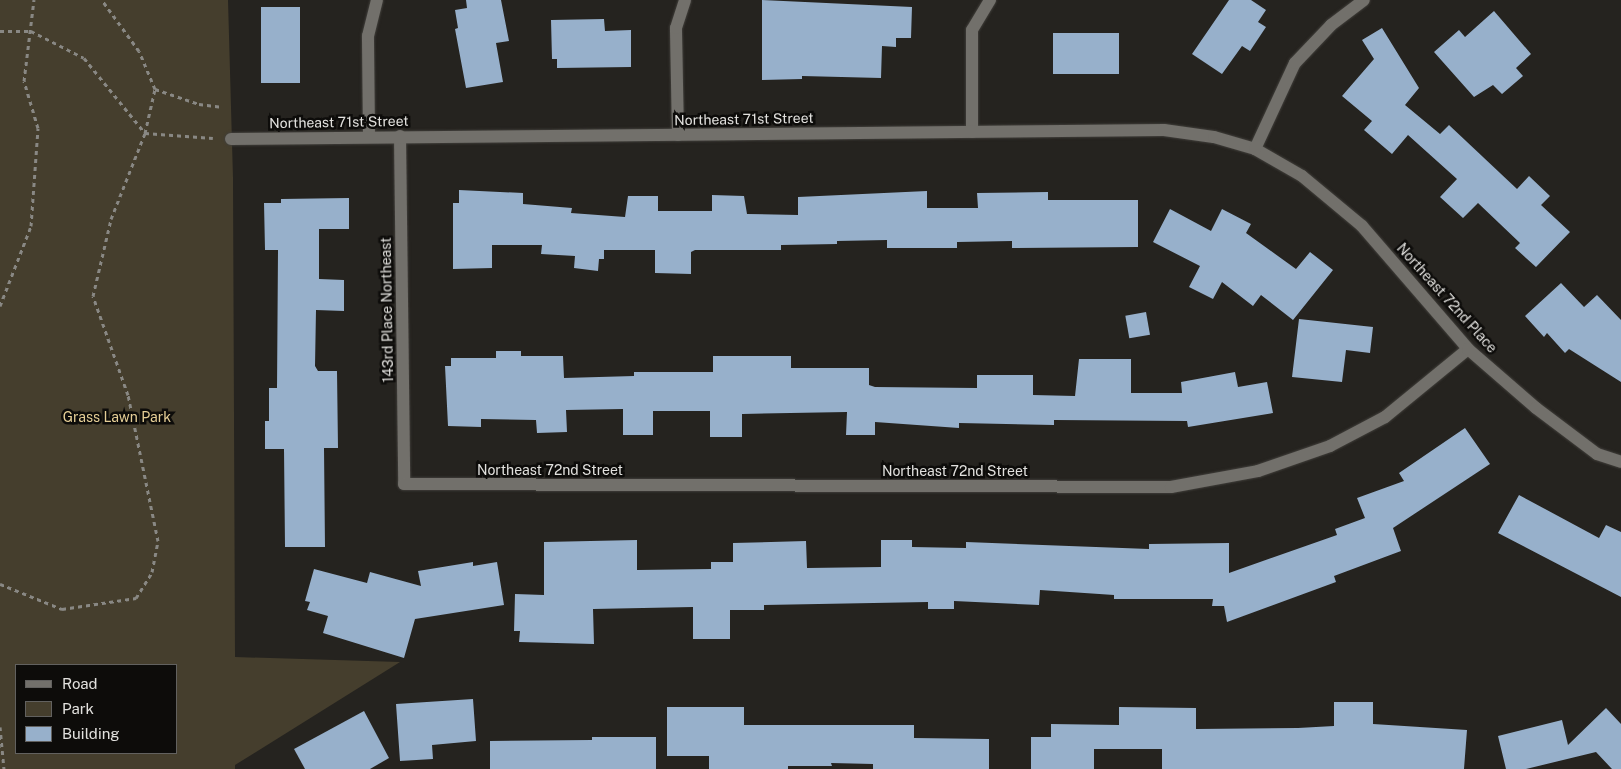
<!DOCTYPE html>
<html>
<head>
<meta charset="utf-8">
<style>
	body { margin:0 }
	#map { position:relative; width:1621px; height:769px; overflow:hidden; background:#25231f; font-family:"Public Sans",sans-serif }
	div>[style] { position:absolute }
	.green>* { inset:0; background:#453e2d }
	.building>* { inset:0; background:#97b0cb; transform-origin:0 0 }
	.path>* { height:3px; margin-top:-1.5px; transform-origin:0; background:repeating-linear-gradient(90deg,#898884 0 4px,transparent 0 8px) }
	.roads { filter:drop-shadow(0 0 1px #413f3b) drop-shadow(0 0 1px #413f3b) }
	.street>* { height:12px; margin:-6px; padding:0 6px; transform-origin:6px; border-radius:6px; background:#72706b }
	span { translate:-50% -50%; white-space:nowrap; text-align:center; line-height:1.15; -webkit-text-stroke:5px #0d0c0a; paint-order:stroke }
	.street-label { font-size:14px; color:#e2e1de }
	.park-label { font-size:14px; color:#e5ce96 }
	.legend { position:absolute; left:15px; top:664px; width:162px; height:90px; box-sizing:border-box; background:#0d0c0a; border:1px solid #62615f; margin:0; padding:6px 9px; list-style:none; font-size:15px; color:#e2e1de }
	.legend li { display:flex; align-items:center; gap:10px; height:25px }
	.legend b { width:25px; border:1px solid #62615f }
</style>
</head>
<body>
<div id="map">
	<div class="green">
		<i style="clip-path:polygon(evenodd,0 0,228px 0,233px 178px,235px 657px,400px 662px,235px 765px,235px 769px,0 769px,0 0,16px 665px,176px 665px,176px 753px,16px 753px,16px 665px)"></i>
	</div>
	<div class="building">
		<i style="clip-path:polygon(466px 0,501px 0,509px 41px,496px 43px,503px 82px,466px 88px,455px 29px,458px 28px,455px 10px,467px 8px)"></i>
		<i style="clip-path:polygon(762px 0,912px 7px,911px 38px,896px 38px,896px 47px,882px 46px,881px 78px,802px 76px,802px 79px,762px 80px)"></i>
		<i style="clip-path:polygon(1229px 0,1251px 0,1266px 10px,1258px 22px,1266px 27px,1250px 51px,1242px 46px,1222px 74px,1192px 54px)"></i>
		<i style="left:261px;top:7px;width:39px;height:76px"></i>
		<i style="clip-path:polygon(1494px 11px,1531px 54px,1516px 68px,1523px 76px,1502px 94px,1493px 85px,1474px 97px,1434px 52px,1459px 30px,1465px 37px)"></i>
		<i style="clip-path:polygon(604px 19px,605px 31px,631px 30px,631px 67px,557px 68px,557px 59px,552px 59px,551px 20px)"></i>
		<i style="clip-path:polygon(1382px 28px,1419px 88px,1405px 105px,1440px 134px,1449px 125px,1517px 189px,1529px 176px,1550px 196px,1541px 205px,1570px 232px,1536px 267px,1515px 248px,1520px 243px,1478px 203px,1463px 218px,1440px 197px,1457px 179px,1408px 135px,1392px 154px,1364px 130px,1372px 121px,1342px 96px,1374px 59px,1362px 40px)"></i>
		<i style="left:1053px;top:33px;width:66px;height:41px"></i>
		<i style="clip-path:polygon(459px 190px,523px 193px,523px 204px,572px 208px,571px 213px,625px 217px,628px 196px,658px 196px,658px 211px,712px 211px,712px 195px,744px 196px,747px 214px,798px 215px,798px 197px,927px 191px,927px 208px,978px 208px,977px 193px,1048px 192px,1048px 200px,1138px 200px,1138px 247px,1012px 248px,1012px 241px,957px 242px,957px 248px,887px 248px,887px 240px,837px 241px,837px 244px,781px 245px,781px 250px,695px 250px,691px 252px,691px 274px,655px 273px,655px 250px,604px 250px,604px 259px,599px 259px,598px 271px,574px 268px,575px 256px,541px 254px,542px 245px,492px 245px,492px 268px,453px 269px,453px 203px,459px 203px)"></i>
		<i style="clip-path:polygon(349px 198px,349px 229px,319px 229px,319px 279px,344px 280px,344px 311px,316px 310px,315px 366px,318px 371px,337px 371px,338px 448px,324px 448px,325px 547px,285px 547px,284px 449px,265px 449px,265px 421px,269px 421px,269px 388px,277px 388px,278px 250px,265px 250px,264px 203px,281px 203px,281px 199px)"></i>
		<i style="clip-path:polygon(1170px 209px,1211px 231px,1222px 209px,1251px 224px,1246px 233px,1296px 269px,1310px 252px,1333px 270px,1293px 320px,1261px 295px,1253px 306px,1222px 282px,1213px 299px,1189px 287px,1200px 266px,1153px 242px)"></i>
		<i style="clip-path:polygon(1561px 283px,1584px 307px,1597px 295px,1621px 320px,1621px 382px,1569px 349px,1565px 353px,1547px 333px,1544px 337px,1525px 316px)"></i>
		<i style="left:1146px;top:312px;width:23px;height:21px;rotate:80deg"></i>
		<i style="clip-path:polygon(1299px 319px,1373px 327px,1370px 353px,1346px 350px,1342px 382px,1292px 377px)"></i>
		<i style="clip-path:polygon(496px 351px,521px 351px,521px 356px,563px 356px,564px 378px,634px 376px,634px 372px,713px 372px,713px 356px,791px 356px,791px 368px,869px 368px,869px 385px,875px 387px,977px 388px,977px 375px,1033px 375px,1033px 395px,1075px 396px,1079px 359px,1131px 359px,1131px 393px,1182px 393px,1181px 382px,1235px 372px,1238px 387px,1267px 382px,1273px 413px,1188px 427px,1187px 421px,1054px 420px,1054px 425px,959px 423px,959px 428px,875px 422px,875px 435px,846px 435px,847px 412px,742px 414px,742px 437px,710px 437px,710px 411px,653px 411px,653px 435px,623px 435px,623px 409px,566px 410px,567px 432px,537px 433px,536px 420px,481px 419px,481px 427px,448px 426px,445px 366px,451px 366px,451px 358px,496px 358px)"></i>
		<i style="clip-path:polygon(1465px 428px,1490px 464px,1393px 528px,1401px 551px,1334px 576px,1336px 582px,1227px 622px,1224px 606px,1212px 606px,1213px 599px,1114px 599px,1114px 595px,1040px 590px,1039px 605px,954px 601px,954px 609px,928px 609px,928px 602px,764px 605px,764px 610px,730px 610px,730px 639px,693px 639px,693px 607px,593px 609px,594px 644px,519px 642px,520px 631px,514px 631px,515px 594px,544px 595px,544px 542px,637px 540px,637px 570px,711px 569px,711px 562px,733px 562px,733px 543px,806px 541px,807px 568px,881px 567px,881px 540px,912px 540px,912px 547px,966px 548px,966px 542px,1149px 549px,1149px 544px,1229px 543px,1229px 573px,1337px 535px,1335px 529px,1365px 518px,1357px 498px,1404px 481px,1399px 473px)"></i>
		<i style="clip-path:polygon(1519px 495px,1599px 538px,1606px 525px,1621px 532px,1621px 597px,1498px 533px)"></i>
		<i style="clip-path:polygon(473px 562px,473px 566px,497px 562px,504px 605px,415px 619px,404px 658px,323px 633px,328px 616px,307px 610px,310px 602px,305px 601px,314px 569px,367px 583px,370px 572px,421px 586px,418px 571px)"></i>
		<i style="clip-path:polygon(473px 699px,476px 741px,432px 745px,433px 759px,400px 761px,396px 704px)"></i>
		<i style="clip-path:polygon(1334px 702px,1373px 702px,1373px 724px,1467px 730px,1464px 769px,1162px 769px,1162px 749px,1094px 749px,1094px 769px,1031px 769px,1031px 737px,1051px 737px,1051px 724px,1119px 725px,1119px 707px,1196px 708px,1196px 729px,1298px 728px,1334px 726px)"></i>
		<i style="clip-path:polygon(667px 707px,744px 707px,744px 725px,914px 725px,914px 738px,989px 739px,989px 769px,873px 769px,873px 764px,831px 763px,832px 766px,788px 766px,788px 769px,709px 769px,709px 756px,667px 756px)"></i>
		<i style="clip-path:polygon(1606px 708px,1621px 724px,1621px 769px,1612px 769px,1596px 752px,1526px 769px,1506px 769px,1498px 736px,1562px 720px,1568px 745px)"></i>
		<i style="clip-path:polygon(364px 711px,389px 758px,370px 769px,305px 769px,294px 749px)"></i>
		<i style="clip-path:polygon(592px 737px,656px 737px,656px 769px,490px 769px,490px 741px,592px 740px)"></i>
	</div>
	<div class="path">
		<i style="left:0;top:31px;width:31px"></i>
		<i style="left:31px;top:31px;width:59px;rotate:27deg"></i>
		<i style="left:84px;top:58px;width:97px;rotate:50.9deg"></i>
		<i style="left:145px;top:133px;width:68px;rotate:4.2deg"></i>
		<i style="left:155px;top:89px;width:46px;rotate:18.8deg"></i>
		<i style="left:199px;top:104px;width:24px;rotate:7deg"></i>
		<i style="left:0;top:306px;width:86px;rotate:-68.8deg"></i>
		<i style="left:31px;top:226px;width:98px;rotate:-85.9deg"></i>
		<i style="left:38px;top:128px;width:49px;rotate:-106.6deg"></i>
		<i style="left:24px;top:81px;width:82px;rotate:-83deg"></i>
		<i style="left:0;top:584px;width:67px;rotate:22deg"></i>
		<i style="left:62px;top:609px;width:75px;rotate:-8.5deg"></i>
		<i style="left:136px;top:598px;width:31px;rotate:-58deg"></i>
		<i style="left:152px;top:572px;width:32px;rotate:-79deg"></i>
		<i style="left:158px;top:541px;width:149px;rotate:-101.6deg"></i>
		<i style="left:128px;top:395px;width:105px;rotate:-109.5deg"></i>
		<i style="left:93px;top:296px;width:79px;rotate:-76.8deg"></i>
		<i style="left:111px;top:219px;width:92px;rotate:-68.4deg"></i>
		<i style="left:145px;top:133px;width:45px;rotate:-77.2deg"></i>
		<i style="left:155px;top:89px;width:41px;rotate:-112.8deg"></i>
		<i style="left:139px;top:51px;width:63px;rotate:-126deg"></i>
		<i style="left:0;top:727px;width:42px;rotate:84.6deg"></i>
	</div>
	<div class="roads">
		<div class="street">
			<i style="left:972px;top:132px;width:102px;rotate:-90deg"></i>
			<i style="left:972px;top:30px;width:35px;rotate:-59deg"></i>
			<i style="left:678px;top:135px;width:107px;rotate:-91.1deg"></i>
			<i style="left:676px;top:28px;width:29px;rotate:-72deg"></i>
			<i style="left:369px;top:136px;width:100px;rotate:-90.6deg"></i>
			<i style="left:368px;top:36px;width:37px;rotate:-76deg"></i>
			<i style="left:400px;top:136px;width:348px;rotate:89.3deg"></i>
			<i style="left:404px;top:484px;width:767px;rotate:0.22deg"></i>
			<i style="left:1171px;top:487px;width:88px;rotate:-10.4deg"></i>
			<i style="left:1258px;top:471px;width:76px;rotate:-19.1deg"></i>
			<i style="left:1330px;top:446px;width:62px;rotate:-27.8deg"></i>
			<i style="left:1385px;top:417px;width:107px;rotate:-39.3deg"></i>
			<i style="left:231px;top:139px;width:933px;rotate:-0.55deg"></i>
			<i style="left:1164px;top:130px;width:50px;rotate:8deg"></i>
			<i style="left:1214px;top:137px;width:43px;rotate:16.3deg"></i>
			<i style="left:1255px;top:149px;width:54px;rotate:29.9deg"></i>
			<i style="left:1302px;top:176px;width:78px;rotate:39.8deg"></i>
			<i style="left:1362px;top:226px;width:162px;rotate:49.2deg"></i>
			<i style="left:1468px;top:349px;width:90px;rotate:40.9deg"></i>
			<i style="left:1536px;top:408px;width:76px;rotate:37deg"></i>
			<i style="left:1597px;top:454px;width:25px;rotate:18deg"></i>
			<i style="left:1255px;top:149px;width:95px;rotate:-65.1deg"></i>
			<i style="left:1295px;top:63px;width:52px;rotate:-46.5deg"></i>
			<i style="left:1331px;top:25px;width:41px;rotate:-37.1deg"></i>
		</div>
	</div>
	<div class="street-label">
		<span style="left:744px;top:119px;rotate:-1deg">Northeast 71st Street</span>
		<span style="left:339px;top:122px;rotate:-1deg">Northeast 71st Street</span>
		<span style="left:1447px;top:298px;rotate:48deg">Northeast 72nd Place</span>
		<span style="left:387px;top:310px;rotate:-91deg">143rd Place Northeast</span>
		<span style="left:550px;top:470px">Northeast 72nd Street</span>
		<span style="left:955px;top:471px">Northeast 72nd Street</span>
	</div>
	<div class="park-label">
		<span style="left:117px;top:417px">Grass Lawn Park</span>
	</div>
	<ul class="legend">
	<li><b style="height:6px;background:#72706b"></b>Road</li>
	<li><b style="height:14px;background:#453e2d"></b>Park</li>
	<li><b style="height:14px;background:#97b0cb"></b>Building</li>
	</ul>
</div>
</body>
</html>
